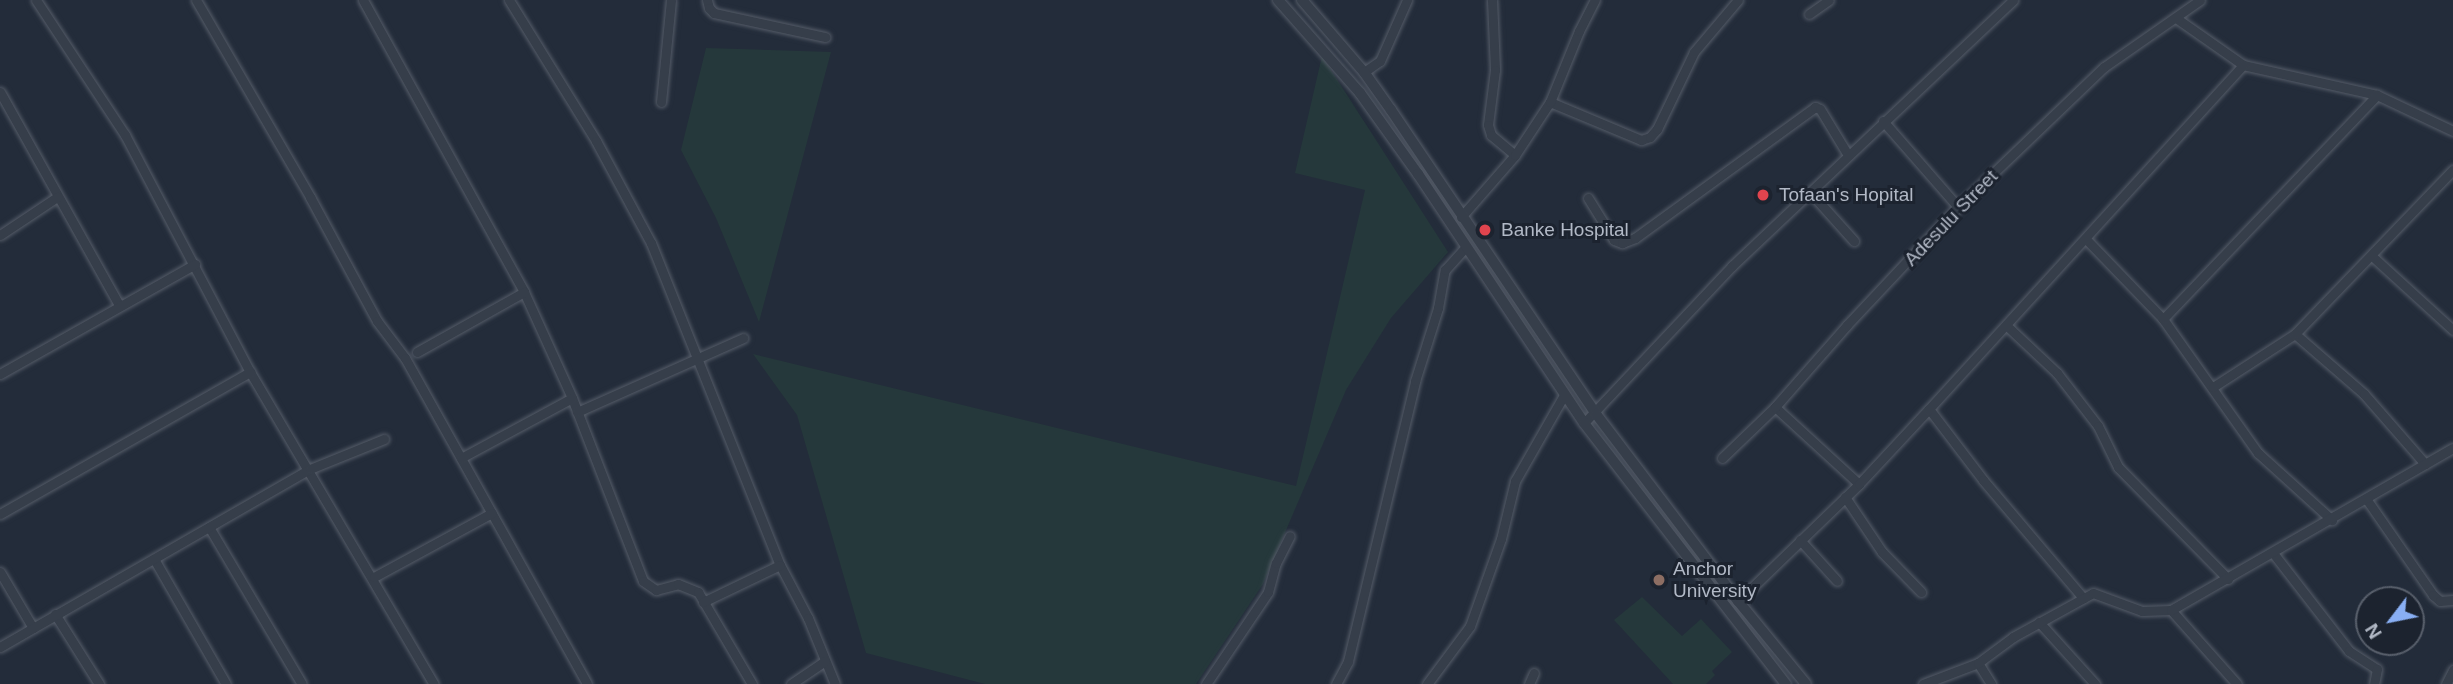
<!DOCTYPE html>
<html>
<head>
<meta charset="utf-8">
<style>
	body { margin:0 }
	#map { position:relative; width:2453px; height:684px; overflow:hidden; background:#232c3a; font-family:Helvetica,sans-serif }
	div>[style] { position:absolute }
	.green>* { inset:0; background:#25383b }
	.roads { filter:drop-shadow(0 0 2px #555c68) drop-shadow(0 0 2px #555c68) }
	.minor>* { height:9px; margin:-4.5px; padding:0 4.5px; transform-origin:4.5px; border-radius:4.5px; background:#363e4a }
	.tertiary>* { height:10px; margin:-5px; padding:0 5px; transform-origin:5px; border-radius:5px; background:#363e4a }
	.dots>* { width:19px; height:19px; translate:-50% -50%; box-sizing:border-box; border:4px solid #1c232f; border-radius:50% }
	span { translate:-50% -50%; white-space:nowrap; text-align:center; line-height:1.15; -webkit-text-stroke:6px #1c232f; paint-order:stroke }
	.poi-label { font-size:19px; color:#b2b9c6 }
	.left { translate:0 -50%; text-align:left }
	.street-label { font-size:19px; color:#b2b9c6 }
	.north { position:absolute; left:2355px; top:586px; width:70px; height:70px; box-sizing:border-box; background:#1c232f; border:2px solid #585f6b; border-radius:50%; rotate:238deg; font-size:19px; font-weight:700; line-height:28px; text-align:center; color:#b2b9c6 }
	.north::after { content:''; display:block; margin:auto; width:24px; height:32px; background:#89aff4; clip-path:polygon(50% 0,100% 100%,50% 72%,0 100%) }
</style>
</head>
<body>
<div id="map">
	<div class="green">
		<i style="clip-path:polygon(706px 48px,831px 52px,759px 322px,716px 218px,681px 150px)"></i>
		<i style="clip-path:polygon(1322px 56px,1448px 252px,1391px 318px,1346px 390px,1263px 584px,1196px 684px,985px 684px,866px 653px,797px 415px,753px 354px,1296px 486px,1365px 190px,1295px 173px)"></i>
		<i style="clip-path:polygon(1642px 597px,1682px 636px,1701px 619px,1732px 652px,1712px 671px,1715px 675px,1706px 684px,1673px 684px,1614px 620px)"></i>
	</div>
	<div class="roads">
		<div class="minor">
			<i style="left:36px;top:0;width:162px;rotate:56.6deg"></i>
			<i style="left:125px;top:135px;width:268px;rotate:62.2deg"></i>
			<i style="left:250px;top:372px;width:362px;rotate:59.5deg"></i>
			<i style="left:196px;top:0;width:228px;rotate:59.9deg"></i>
			<i style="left:310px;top:197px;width:141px;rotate:61.6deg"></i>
			<i style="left:377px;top:321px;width:46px;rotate:52.9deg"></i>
			<i style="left:405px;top:358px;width:373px;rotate:60.8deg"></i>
			<i style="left:363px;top:0;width:333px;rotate:61.1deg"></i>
			<i style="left:524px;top:292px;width:116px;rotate:65.6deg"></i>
			<i style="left:572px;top:398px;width:196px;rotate:68.8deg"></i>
			<i style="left:643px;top:581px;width:16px;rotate:35deg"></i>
			<i style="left:656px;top:590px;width:23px;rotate:-15deg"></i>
			<i style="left:678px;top:584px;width:22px;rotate:22deg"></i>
			<i style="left:698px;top:592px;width:107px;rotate:59.6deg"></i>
			<i style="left:509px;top:0;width:166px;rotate:58.3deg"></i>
			<i style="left:596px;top:141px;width:116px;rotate:61.7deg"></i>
			<i style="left:651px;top:243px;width:347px;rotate:68.2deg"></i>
			<i style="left:780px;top:565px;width:60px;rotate:62.2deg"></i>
			<i style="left:808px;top:618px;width:71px;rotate:67.8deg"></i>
			<i style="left:707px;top:0;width:8px;rotate:76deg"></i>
			<i style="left:709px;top:8px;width:7px;rotate:45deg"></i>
			<i style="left:714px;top:13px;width:114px;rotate:12.2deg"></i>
			<i style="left:1492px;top:0;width:70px;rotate:87.5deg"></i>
			<i style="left:1495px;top:70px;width:55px;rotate:97.3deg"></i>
			<i style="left:1488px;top:125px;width:10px;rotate:73deg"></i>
			<i style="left:1491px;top:135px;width:31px;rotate:40deg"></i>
			<i style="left:1809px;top:14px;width:24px;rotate:-35deg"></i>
			<i style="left:2176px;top:18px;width:82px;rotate:35deg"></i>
			<i style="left:2243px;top:65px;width:137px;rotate:12.6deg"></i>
			<i style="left:2377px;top:95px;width:84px;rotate:25.3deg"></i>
			<i style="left:1364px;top:72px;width:19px;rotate:-35deg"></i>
			<i style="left:1380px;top:61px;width:67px;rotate:-66.1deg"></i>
			<i style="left:0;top:92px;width:244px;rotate:60.8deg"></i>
			<i style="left:661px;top:102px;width:102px;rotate:-84.4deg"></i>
			<i style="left:1550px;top:102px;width:99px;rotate:22.7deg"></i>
			<i style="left:1641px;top:140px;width:9px;rotate:-18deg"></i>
			<i style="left:1650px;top:137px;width:11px;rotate:-49deg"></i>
			<i style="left:1657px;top:129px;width:85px;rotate:-64.3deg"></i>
			<i style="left:1694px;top:52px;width:68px;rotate:-49.8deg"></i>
			<i style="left:1883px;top:121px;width:114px;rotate:48.9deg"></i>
			<i style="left:1810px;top:192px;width:66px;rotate:48.1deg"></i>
			<i style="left:1588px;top:198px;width:49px;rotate:58.2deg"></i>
			<i style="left:1614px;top:240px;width:9px;rotate:21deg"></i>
			<i style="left:1622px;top:243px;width:14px;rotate:-21deg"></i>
			<i style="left:1635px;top:238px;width:223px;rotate:-36deg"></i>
			<i style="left:1815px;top:107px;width:5px;rotate:22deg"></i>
			<i style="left:1820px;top:109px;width:54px;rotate:58.7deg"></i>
			<i style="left:1461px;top:217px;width:82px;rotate:-48.9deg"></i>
			<i style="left:1515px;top:155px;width:64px;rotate:-56.6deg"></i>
			<i style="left:1550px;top:102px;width:77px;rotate:-67.8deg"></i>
			<i style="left:1579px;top:31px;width:35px;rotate:-63deg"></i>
			<i style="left:0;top:235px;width:69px;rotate:-33.7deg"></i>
			<i style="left:2087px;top:240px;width:110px;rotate:46.1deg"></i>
			<i style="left:2163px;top:319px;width:164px;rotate:54.7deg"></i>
			<i style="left:2258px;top:453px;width:100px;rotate:42.2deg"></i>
			<i style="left:2372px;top:256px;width:110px;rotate:42.4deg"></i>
			<i style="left:2163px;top:319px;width:310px;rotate:-46.3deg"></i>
			<i style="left:2007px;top:326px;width:69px;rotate:43.2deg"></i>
			<i style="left:2057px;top:373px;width:67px;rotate:52.3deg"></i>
			<i style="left:2098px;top:426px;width:46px;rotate:64deg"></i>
			<i style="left:2118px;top:467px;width:157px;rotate:45.5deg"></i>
			<i style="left:2295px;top:334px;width:91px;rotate:41deg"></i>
			<i style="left:2364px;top:394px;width:93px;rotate:48.9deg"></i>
			<i style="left:417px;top:352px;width:123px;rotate:-29.3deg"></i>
			<i style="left:0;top:374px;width:224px;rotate:-29.4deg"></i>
			<i style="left:2213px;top:387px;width:98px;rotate:-32.9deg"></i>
			<i style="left:2295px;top:334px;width:228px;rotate:-46.1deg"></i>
			<i style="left:1775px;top:407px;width:114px;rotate:42.5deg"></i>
			<i style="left:1929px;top:409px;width:89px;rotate:52.7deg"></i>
			<i style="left:1983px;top:480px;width:155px;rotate:49.7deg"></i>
			<i style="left:577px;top:412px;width:182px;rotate:-24deg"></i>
			<i style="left:1584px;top:423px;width:216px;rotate:-46.7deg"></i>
			<i style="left:1732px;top:266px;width:387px;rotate:-43.4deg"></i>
			<i style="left:461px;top:458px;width:126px;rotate:-28.4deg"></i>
			<i style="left:1722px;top:458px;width:74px;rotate:-43.9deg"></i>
			<i style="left:1775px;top:407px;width:109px;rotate:-48.7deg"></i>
			<i style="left:1847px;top:325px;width:162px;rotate:-46.8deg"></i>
			<i style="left:1958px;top:207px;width:202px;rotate:-43.8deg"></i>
			<i style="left:2104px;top:67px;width:117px;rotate:-34.9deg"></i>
			<i style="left:1845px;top:497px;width:66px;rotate:56.1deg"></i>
			<i style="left:1882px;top:552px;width:56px;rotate:45.7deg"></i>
			<i style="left:2367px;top:500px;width:116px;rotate:55.2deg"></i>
			<i style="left:2433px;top:595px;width:9px;rotate:41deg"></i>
			<i style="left:2440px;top:601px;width:13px;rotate:-4deg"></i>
			<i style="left:0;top:514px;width:288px;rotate:-29.6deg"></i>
			<i style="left:209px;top:527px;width:182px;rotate:59.4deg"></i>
			<i style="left:1800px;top:540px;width:55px;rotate:47.9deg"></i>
			<i style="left:2273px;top:553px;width:124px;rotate:52.2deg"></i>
			<i style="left:2349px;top:651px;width:33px;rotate:33deg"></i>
			<i style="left:2377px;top:669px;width:15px;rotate:101deg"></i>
			<i style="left:154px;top:559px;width:144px;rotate:60.1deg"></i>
			<i style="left:0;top:572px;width:65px;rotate:59.5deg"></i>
			<i style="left:374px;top:577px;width:134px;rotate:-28.5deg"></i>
			<i style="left:1738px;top:601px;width:168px;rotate:-44deg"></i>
			<i style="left:1859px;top:484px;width:103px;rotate:-47deg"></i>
			<i style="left:1929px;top:409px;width:466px;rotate:-47.6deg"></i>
			<i style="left:703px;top:602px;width:85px;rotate:-25.7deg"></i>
			<i style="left:2171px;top:610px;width:99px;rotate:48.3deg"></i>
			<i style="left:55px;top:614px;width:83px;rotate:57.8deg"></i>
			<i style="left:2039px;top:622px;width:84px;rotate:47.9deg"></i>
			<i style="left:0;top:647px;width:357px;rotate:-29.9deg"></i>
			<i style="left:310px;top:469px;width:80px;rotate:-22.1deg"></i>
			<i style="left:1978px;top:663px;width:25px;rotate:58deg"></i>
			<i style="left:791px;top:684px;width:41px;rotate:-34.1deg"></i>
			<i style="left:1206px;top:684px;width:111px;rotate:-56deg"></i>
			<i style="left:1268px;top:592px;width:30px;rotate:-75deg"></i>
			<i style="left:1276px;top:563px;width:30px;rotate:-63deg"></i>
			<i style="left:1336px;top:684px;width:26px;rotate:-62deg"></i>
			<i style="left:1348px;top:661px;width:288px;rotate:-76.5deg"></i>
			<i style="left:1415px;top:381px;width:77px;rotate:-72.5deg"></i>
			<i style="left:1438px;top:308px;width:39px;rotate:-80deg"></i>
			<i style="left:1445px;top:270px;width:31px;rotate:-48deg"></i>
			<i style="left:1427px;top:684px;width:72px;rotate:-53.4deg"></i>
			<i style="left:1470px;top:626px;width:92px;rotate:-70.4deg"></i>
			<i style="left:1501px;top:539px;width:60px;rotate:-76.4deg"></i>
			<i style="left:1515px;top:481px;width:99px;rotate:-60.3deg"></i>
			<i style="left:1529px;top:684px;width:12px;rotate:-66deg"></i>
			<i style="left:1923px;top:684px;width:59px;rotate:-20.9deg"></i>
			<i style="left:1978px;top:663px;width:44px;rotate:-36.6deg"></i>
			<i style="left:2013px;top:637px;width:91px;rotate:-28.8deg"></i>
			<i style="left:2093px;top:593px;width:52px;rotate:20.2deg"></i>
			<i style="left:2142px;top:611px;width:29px;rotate:-2deg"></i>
			<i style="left:2171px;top:610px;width:325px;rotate:-29.9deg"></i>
			<i style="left:2446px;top:684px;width:16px;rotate:-63deg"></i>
		</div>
		<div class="tertiary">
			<i style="left:1278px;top:0;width:124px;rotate:48.6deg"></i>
			<i style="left:1360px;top:93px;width:100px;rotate:54.4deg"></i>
			<i style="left:1418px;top:174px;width:299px;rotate:56.3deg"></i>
			<i style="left:1584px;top:423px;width:330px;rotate:52.3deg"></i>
			<i style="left:1302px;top:0;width:95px;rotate:49.3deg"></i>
			<i style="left:1364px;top:72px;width:47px;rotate:54.6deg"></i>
			<i style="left:1391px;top:110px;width:367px;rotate:56deg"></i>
			<i style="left:1596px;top:414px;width:235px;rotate:52.8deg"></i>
			<i style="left:1738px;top:601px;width:107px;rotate:50.7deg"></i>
		</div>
	</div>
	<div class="dots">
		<i style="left:1763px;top:195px;background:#e0444e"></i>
		<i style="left:1485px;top:230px;background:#e0444e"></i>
		<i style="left:1659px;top:580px;background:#8d6e63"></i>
	</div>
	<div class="poi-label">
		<span class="left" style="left:1779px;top:195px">Tofaan's Hopital</span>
		<span class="left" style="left:1501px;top:230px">Banke Hospital</span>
		<span class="left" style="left:1673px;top:580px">Anchor<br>University</span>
	</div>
	<div class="street-label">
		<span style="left:1951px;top:218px;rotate:-46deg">Adesulu Street</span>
	</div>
	<div class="north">N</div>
</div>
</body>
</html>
